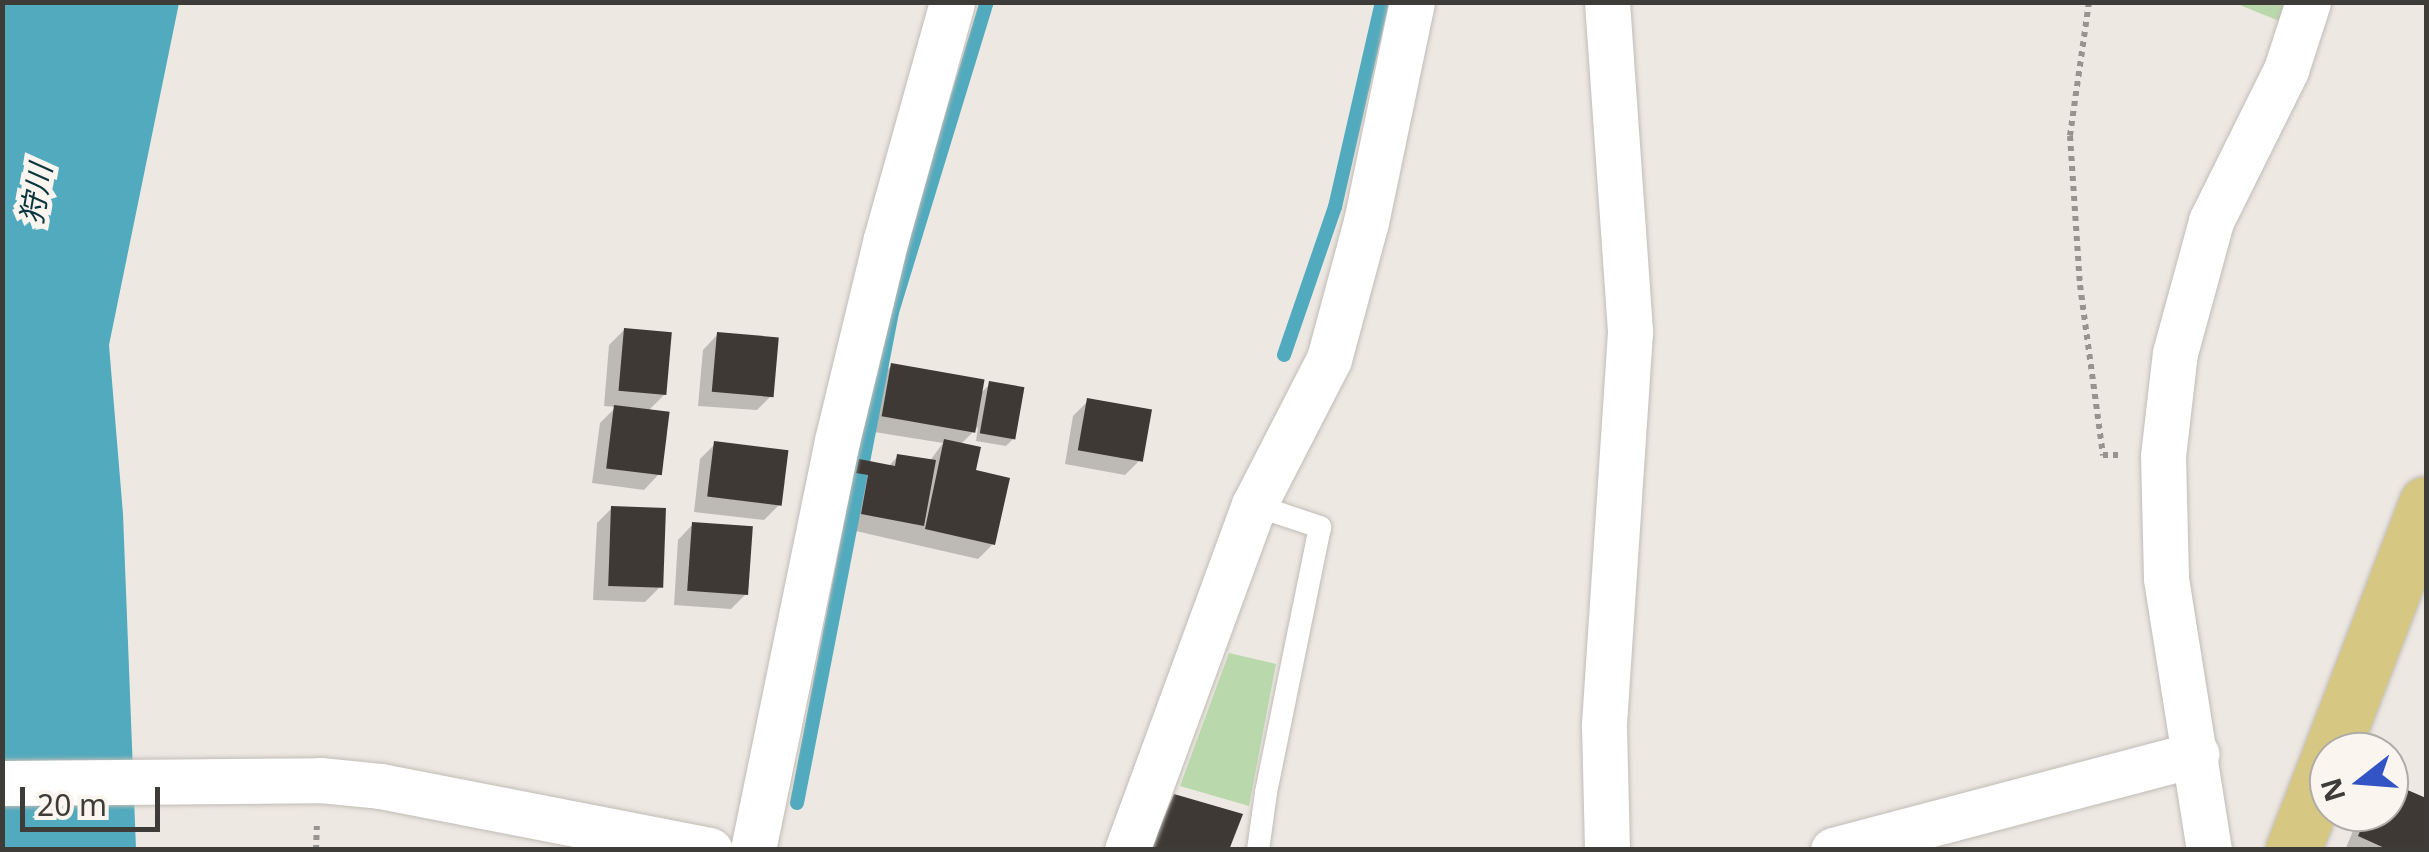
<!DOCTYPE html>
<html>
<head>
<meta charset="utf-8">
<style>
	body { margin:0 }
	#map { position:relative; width:2429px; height:852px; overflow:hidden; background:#ede8e2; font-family:"Noto Sans","Noto Sans JP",sans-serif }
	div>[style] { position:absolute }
	.green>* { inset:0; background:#b9d9ac }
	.water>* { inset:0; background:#51aabd }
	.shadow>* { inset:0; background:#0003 }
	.stream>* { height:14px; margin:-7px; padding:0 7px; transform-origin:7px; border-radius:7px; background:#51aabd }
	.building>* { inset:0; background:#3e3935; transform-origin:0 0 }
	.path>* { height:6px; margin-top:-3px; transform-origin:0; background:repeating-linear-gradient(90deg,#97948f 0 5px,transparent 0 10px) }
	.roads { filter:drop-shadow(0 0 2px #c1bcb6) drop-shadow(0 0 2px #c1bcb6) }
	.lane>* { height:22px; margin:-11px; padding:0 11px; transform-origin:11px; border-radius:11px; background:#fff }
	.street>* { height:45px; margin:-22.5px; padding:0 22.5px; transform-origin:22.5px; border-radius:22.5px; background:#fff }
	.primary>* { height:55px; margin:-27.5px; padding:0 27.5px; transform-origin:27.5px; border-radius:27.5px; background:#d6c883 }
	span { translate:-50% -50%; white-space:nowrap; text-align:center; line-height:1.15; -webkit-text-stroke:10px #faf5ef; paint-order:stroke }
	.water-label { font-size:30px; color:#0b363f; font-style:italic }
	.frame { position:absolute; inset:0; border:5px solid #3e3c39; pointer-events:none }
	.north { position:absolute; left:2309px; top:732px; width:100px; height:100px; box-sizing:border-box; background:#faf5ef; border:2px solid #afaba6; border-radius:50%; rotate:253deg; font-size:28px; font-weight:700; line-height:40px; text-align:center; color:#3e3c39 }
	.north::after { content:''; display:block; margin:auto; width:35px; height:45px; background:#3254c5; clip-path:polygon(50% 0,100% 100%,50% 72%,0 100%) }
	.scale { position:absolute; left:20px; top:787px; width:140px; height:45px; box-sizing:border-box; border:5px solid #3e3c39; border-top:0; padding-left:12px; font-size:30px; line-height:35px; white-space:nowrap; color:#3e3c39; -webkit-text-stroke:8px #faf5ef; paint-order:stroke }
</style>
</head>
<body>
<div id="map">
	<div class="green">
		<i style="clip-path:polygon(2235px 3px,2293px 3px,2284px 23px)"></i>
		<i style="clip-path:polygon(1229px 653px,1276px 664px,1249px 806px,1180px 786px)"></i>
	</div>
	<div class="water">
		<i style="clip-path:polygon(2px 3px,179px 3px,109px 345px,123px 514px,136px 849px,3px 849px)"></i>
	</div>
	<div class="shadow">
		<i style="clip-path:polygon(624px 330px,664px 395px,647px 412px,659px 474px,644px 490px,592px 483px,600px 423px,616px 407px,604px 406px,609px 345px)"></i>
		<i style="clip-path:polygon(718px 334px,772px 395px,757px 410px,698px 406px,703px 350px)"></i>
		<i style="clip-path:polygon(892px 365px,980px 394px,990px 384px,1014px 438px,1006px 446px,976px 441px,978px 427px,960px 445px,993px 544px,978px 559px,847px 529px,854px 490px,842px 488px,845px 477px,860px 462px,888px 467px,898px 456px,929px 462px,943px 443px,868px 431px,876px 381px)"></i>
		<i style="clip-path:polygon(1088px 401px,1140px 460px,1125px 475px,1065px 464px,1073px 416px)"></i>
		<i style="clip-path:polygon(715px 444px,779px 505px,764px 520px,694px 512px,700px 459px)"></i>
		<i style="clip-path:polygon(612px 508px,660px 587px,645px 602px,593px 600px,597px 523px)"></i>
		<i style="clip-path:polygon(693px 524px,746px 594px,731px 609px,674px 605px,678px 540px)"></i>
		<i style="clip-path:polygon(2389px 785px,2426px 801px,2426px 850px,2345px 850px,2361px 812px,2389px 812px)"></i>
	</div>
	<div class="stream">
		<i style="left:1284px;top:355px;width:157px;rotate:-71deg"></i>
		<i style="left:1335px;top:207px;width:210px;rotate:-77.1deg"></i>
		<i style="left:797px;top:803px;width:500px;rotate:-79.05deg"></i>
		<i style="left:892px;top:312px;width:324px;rotate:-73deg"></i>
	</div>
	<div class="building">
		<i style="left:624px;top:328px;width:48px;height:63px;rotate:5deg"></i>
		<i style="left:717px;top:332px;width:62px;height:60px;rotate:5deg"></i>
		<i style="left:891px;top:363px;width:95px;height:54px;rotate:10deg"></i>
		<i style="left:989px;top:381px;width:36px;height:53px;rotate:10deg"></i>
		<i style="left:1087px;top:398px;width:66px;height:53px;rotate:10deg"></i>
		<i style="left:614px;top:405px;width:56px;height:64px;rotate:7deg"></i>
		<i style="clip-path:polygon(944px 439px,981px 447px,976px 470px,1010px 478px,995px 545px,925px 529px)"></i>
		<i style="left:714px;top:441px;width:75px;height:56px;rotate:7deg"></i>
		<i style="clip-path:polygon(897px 454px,936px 460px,924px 526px,861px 514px,868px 475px,856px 473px,859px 459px,895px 466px)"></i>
		<i style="left:611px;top:506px;width:55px;height:80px;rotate:2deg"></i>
		<i style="left:692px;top:522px;width:61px;height:69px;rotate:4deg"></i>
		<i style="clip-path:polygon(2389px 782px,2426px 798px,2426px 850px,2389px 850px,2358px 836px,2368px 812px,2389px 812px)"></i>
		<i style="clip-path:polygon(1174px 794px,1243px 814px,1229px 850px,1150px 850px)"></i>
	</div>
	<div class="path">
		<i style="left:2089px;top:2px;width:135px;rotate:98.1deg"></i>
		<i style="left:2070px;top:136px;width:149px;rotate:86.2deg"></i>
		<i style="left:2080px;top:285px;width:172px;rotate:82.3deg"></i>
		<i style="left:2103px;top:455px;width:18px"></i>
		<i style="left:316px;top:850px;width:24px;rotate:-88deg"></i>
	</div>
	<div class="roads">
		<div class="lane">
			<i style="left:1254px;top:505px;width:70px;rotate:18.4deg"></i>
			<i style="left:1320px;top:527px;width:271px;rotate:101.5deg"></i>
			<i style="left:1266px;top:793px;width:58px;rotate:98deg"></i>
		</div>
		<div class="street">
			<i style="left:1607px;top:2px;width:331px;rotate:86deg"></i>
			<i style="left:1630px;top:332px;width:395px;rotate:93.8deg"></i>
			<i style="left:1604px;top:726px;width:124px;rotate:88.6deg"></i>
			<i style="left:2px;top:783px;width:318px;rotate:-0.5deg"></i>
			<i style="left:320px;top:780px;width:60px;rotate:5.7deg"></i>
			<i style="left:380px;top:786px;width:336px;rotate:11deg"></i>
			<i style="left:753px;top:850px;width:418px;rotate:-78.4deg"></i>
			<i style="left:837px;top:441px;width:208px;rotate:-76.4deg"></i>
			<i style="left:886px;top:239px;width:246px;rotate:-74.4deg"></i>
			<i style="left:1127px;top:850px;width:368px;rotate:-69.8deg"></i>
			<i style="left:1254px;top:505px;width:164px;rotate:-62.8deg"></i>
			<i style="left:1329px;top:359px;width:142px;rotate:-74.9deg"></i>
			<i style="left:1366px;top:222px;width:225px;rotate:-78.2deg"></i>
			<i style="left:1833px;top:850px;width:376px;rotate:-14.8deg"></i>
			<i style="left:2209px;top:850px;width:275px;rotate:-99deg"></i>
			<i style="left:2166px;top:578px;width:122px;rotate:-91.4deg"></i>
			<i style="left:2163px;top:456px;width:104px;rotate:-83.4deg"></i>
			<i style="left:2175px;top:353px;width:137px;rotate:-74.7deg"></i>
			<i style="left:2211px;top:221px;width:169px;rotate:-63.6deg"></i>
			<i style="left:2286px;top:70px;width:71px;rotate:-72.1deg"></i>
		</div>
		<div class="primary">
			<i style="left:2331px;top:752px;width:266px;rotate:-69deg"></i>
			<i style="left:2293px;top:850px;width:100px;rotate:-68.8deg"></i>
		</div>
	</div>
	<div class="water-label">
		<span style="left:36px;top:194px;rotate:-80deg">狩川</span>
	</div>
	<div class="frame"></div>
	<div class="north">N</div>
	<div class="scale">20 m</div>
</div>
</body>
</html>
